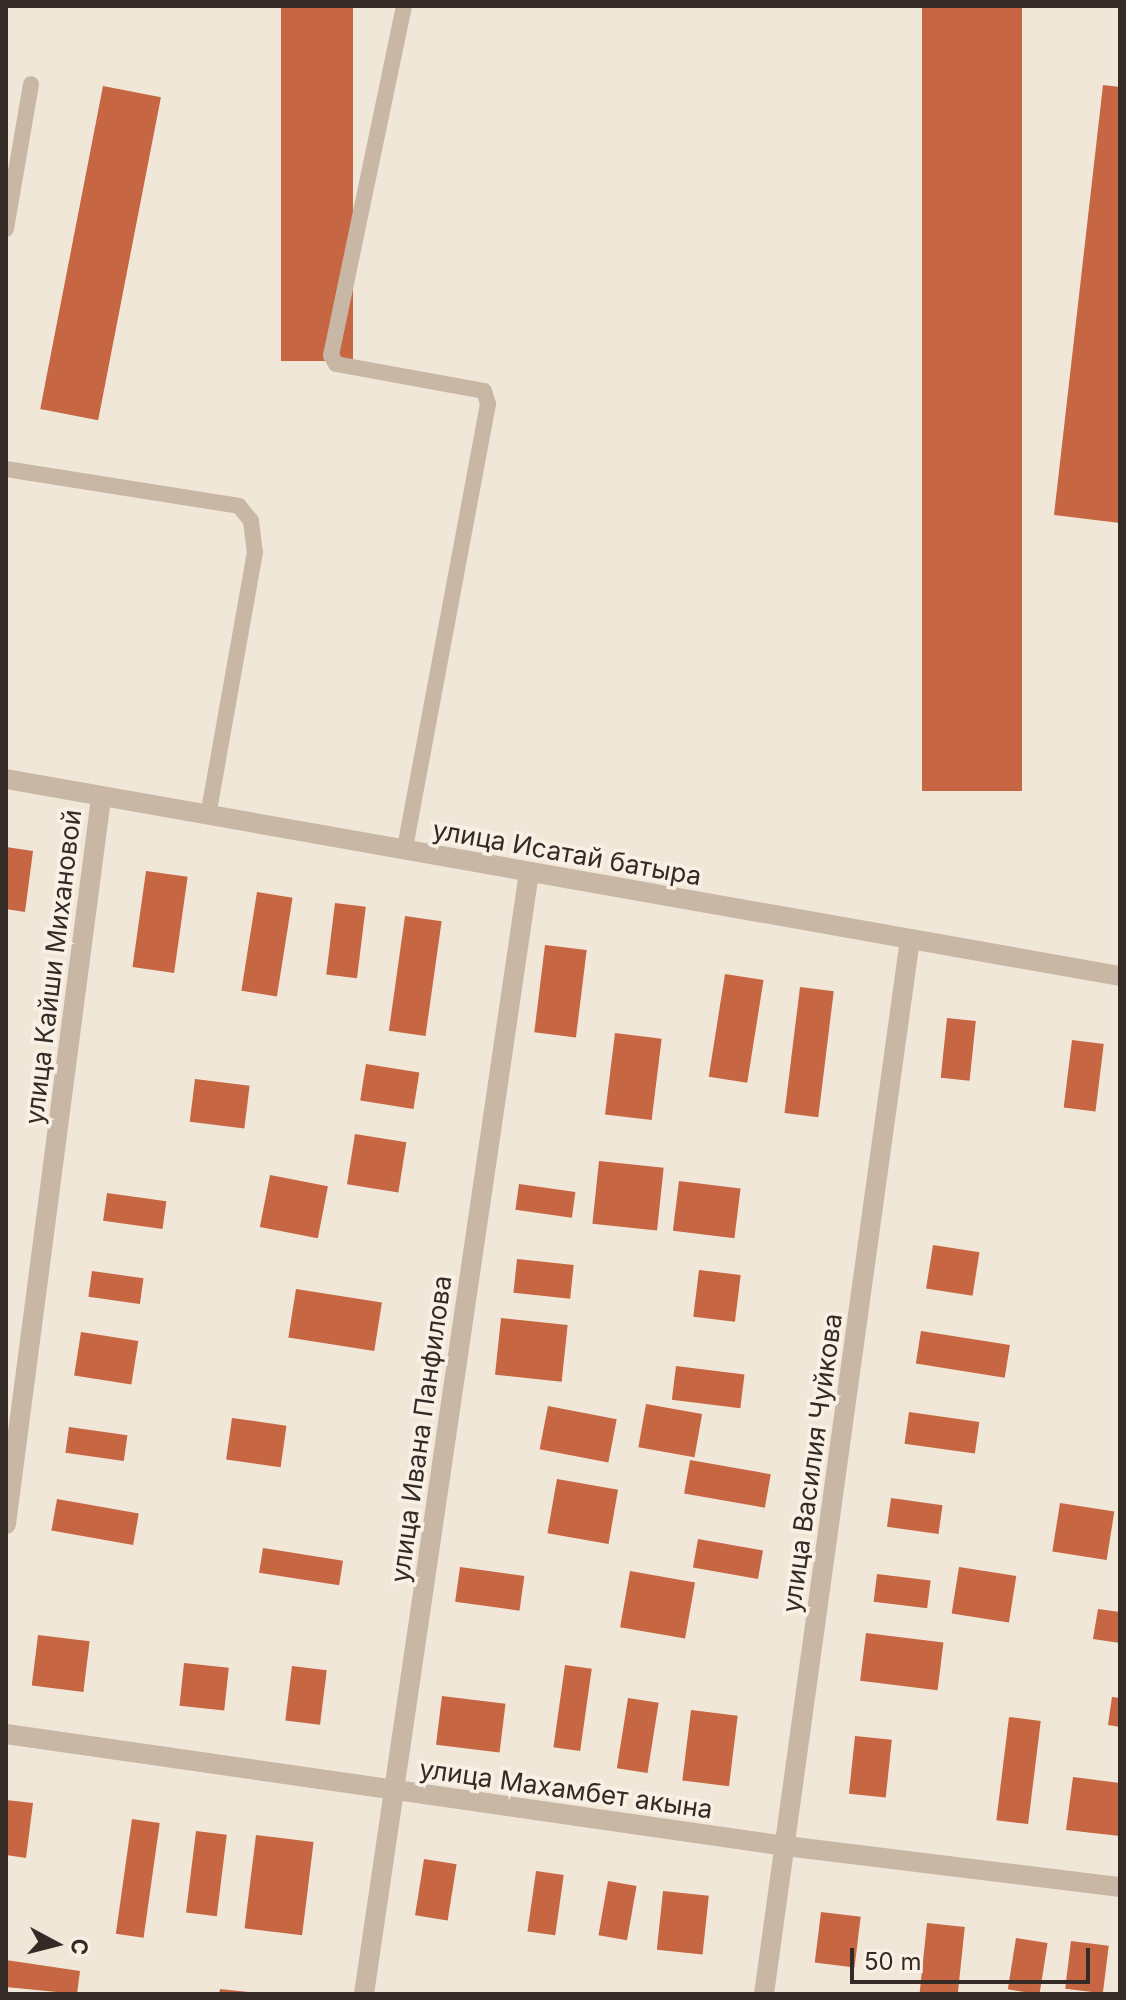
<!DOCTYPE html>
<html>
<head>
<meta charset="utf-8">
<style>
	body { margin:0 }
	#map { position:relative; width:1126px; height:2000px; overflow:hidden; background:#f1e7d9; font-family:Inter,sans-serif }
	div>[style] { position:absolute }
	.building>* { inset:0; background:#c66642; transform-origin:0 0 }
	.service>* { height:16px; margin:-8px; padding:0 8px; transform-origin:8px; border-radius:8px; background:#c9b7a5 }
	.minor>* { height:20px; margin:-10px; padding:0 10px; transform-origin:10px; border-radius:10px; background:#c9b7a5 }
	span { translate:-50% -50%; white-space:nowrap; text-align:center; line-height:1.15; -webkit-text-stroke:7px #f9f1e5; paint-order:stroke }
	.street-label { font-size:26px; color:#352b26 }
	.frame { position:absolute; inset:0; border:8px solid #352b26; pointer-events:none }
	.north { position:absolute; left:16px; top:1904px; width:80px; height:80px; -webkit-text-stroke:6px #f9f1e5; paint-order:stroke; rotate:97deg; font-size:22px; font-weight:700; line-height:32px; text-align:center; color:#352b26 }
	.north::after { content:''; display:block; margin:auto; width:28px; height:36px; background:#352b26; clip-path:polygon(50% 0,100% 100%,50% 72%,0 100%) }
	.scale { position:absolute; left:850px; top:1948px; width:240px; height:36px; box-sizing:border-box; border:4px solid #352b26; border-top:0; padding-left:10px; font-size:24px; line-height:28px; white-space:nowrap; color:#352b26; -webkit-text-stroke:6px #f9f1e5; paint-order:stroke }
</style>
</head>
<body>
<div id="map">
	<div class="building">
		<i style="left:281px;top:6px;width:72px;height:355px"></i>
		<i style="left:922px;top:6px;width:100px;height:785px"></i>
		<i style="clip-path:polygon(1103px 85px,1120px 87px,1120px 523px,1054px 515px)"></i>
		<i style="left:103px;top:86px;width:59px;height:329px;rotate:11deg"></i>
		<i style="clip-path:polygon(6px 847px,33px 851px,25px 912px,6px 909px)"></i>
		<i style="left:146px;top:871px;width:42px;height:97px;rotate:8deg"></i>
		<i style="left:257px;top:892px;width:36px;height:100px;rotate:9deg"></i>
		<i style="left:335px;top:903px;width:31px;height:72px;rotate:7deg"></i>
		<i style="left:405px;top:916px;width:37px;height:116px;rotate:8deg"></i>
		<i style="left:545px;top:945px;width:42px;height:88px;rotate:7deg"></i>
		<i style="left:725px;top:974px;width:39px;height:104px;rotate:9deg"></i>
		<i style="left:800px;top:987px;width:34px;height:127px;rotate:7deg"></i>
		<i style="left:947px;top:1018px;width:29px;height:60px;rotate:6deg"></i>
		<i style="left:615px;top:1033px;width:47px;height:82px;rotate:7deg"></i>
		<i style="left:1072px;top:1040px;width:32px;height:68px;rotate:7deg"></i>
		<i style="left:366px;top:1064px;width:54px;height:37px;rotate:9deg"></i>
		<i style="left:195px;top:1079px;width:55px;height:43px;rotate:7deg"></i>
		<i style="left:355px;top:1134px;width:52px;height:51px;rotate:9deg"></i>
		<i style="left:599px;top:1161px;width:65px;height:63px;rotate:6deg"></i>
		<i style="left:270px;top:1175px;width:59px;height:53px;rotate:11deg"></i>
		<i style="left:679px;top:1181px;width:62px;height:50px;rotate:7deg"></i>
		<i style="left:519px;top:1184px;width:57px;height:26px;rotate:8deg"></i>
		<i style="left:107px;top:1193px;width:60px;height:28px;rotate:8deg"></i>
		<i style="left:933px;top:1245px;width:47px;height:44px;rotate:9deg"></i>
		<i style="left:517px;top:1259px;width:57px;height:34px;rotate:6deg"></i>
		<i style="left:699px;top:1270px;width:42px;height:47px;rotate:7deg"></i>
		<i style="left:92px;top:1271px;width:52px;height:26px;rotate:8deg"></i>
		<i style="left:296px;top:1289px;width:87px;height:49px;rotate:9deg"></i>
		<i style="left:501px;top:1318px;width:67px;height:57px;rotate:6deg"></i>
		<i style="left:921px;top:1331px;width:90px;height:33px;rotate:9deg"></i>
		<i style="left:81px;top:1332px;width:58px;height:44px;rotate:9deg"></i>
		<i style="left:676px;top:1366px;width:69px;height:34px;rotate:7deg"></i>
		<i style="left:646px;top:1404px;width:57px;height:44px;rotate:10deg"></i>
		<i style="left:548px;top:1406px;width:70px;height:44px;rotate:11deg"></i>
		<i style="left:909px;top:1412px;width:71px;height:32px;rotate:8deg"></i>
		<i style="left:232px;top:1418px;width:55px;height:42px;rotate:8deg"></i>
		<i style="left:69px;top:1427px;width:59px;height:26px;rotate:8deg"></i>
		<i style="left:690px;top:1460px;width:82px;height:34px;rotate:10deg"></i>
		<i style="left:557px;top:1479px;width:62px;height:55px;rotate:10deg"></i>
		<i style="left:891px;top:1498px;width:52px;height:29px;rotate:8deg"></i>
		<i style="left:57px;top:1499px;width:83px;height:32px;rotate:10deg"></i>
		<i style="left:1060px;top:1503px;width:55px;height:49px;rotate:9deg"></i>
		<i style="left:698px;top:1539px;width:66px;height:29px;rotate:10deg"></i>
		<i style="left:263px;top:1548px;width:81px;height:25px;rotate:9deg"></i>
		<i style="left:460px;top:1567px;width:65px;height:35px;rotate:8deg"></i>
		<i style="left:959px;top:1567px;width:58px;height:47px;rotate:9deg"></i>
		<i style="left:630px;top:1571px;width:66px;height:57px;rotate:10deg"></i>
		<i style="left:877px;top:1574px;width:54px;height:28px;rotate:7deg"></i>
		<i style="clip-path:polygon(1098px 1609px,1120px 1612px,1120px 1643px,1093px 1639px)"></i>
		<i style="left:866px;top:1633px;width:78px;height:48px;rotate:7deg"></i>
		<i style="left:38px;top:1635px;width:52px;height:51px;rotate:7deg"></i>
		<i style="left:184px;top:1663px;width:45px;height:43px;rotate:6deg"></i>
		<i style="left:565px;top:1665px;width:27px;height:83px;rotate:8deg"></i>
		<i style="left:292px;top:1666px;width:35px;height:55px;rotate:7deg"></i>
		<i style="left:442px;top:1696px;width:64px;height:49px;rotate:7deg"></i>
		<i style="clip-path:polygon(1112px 1697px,1120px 1698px,1120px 1727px,1108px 1725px)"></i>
		<i style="left:628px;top:1698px;width:31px;height:71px;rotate:9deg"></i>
		<i style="left:691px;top:1710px;width:47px;height:71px;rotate:7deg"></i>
		<i style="left:1009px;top:1717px;width:32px;height:104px;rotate:7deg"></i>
		<i style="left:855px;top:1736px;width:37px;height:58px;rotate:6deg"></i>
		<i style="clip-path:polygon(1073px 1777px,1120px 1783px,1120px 1836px,1066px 1830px)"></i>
		<i style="clip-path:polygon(6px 1800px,33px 1803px,26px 1858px,6px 1855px)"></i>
		<i style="left:132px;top:1819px;width:28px;height:116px;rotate:8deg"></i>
		<i style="left:196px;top:1831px;width:31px;height:82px;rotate:7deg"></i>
		<i style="left:256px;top:1835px;width:58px;height:94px;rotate:7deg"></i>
		<i style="left:424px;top:1859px;width:33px;height:57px;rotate:9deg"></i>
		<i style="left:536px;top:1871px;width:28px;height:61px;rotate:8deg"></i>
		<i style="left:608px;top:1881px;width:29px;height:55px;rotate:10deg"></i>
		<i style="left:663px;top:1891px;width:46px;height:59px;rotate:6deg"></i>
		<i style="left:821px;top:1912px;width:40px;height:51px;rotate:7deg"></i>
		<i style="left:927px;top:1923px;width:38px;height:71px;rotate:6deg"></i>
		<i style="left:1016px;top:1938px;width:32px;height:52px;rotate:9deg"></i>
		<i style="left:1071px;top:1941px;width:38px;height:48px;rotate:7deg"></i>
		<i style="clip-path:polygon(6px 1960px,80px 1971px,77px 1994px,6px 1987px)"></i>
		<i style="clip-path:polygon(220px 1989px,248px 1992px,248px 1994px,219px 1994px)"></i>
	</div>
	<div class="service">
		<i style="left:404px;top:6px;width:357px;rotate:101.8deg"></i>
		<i style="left:331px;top:355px;width:10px;rotate:61deg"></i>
		<i style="left:336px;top:364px;width:150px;rotate:10.3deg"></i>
		<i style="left:484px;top:391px;width:14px;rotate:73deg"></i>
		<i style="left:488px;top:404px;width:455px;rotate:100.6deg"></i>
		<i style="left:6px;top:229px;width:147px;rotate:-80.2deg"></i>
		<i style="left:6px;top:469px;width:236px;rotate:9deg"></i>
		<i style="left:239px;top:506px;width:19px;rotate:51deg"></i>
		<i style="left:251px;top:521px;width:31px;rotate:83deg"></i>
		<i style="left:255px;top:552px;width:268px;rotate:100.1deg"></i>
	</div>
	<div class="minor">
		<i style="left:6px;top:779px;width:1131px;rotate:10.03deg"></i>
		<i style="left:6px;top:1524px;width:732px;rotate:-82.54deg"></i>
		<i style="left:6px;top:1734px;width:788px;rotate:8.17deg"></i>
		<i style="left:786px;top:1846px;width:337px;rotate:7deg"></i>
		<i style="left:364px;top:1994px;width:1134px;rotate:-81.63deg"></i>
		<i style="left:764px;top:1994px;width:1065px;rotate:-82.12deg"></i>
	</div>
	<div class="street-label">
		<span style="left:567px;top:853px;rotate:10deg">улица Исатай батыра</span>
		<span style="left:53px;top:967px;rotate:-83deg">улица Кайши Михановой</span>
		<span style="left:421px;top:1429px;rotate:-82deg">улица Ивана Панфилова</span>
		<span style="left:812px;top:1463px;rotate:-82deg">улица Василия Чуйкова</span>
		<span style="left:566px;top:1789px;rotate:8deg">улица Махамбет акына</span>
	</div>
	<div class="frame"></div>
	<div class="north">С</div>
	<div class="scale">50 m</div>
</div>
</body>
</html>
